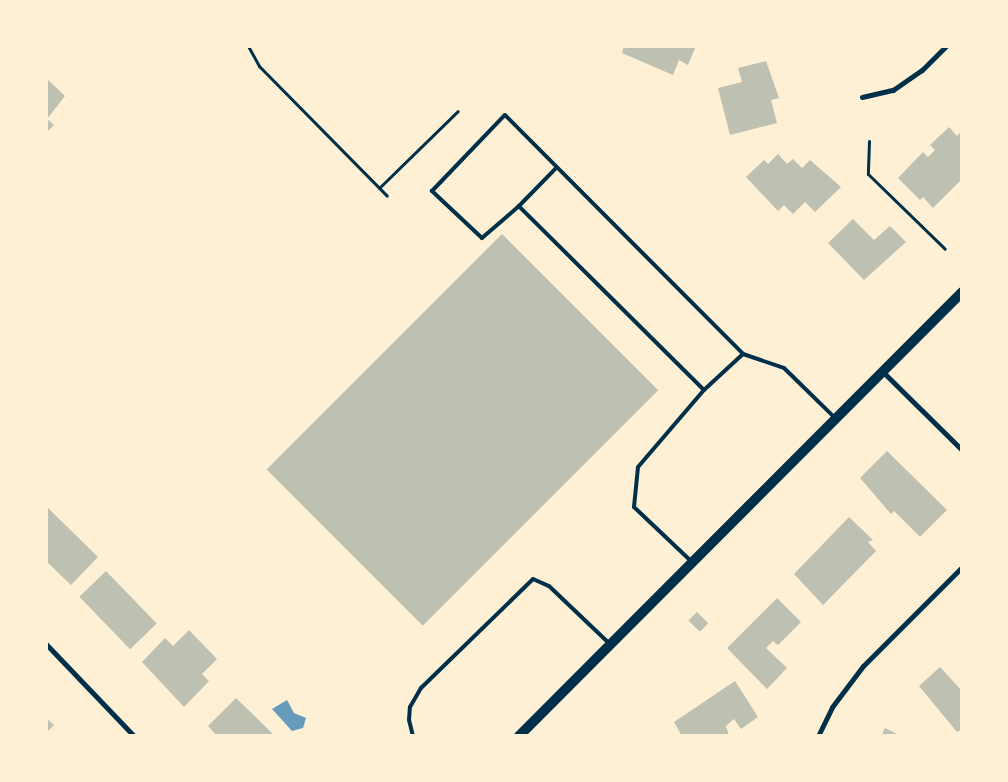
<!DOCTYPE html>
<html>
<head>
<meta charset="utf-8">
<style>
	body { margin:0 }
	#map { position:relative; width:1008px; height:782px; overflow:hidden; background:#fdf0d5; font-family:Ubuntu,sans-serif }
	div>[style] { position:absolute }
	.water>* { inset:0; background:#669bbc }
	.building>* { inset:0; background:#bec0b2; transform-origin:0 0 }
	.path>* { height:3px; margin:-1.5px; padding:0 1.5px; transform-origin:1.5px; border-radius:1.5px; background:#003049 }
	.service>* { height:4px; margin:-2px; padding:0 2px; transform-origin:2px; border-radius:2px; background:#003049 }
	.minor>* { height:5px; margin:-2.5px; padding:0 2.5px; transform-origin:2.5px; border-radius:2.5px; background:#003049 }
	.secondary>* { height:10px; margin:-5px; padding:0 5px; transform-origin:5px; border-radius:5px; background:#003049 }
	span { translate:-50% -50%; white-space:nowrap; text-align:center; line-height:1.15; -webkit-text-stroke:4px #fdf0d5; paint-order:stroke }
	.frame { position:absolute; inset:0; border:48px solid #fdf0d5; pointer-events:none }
</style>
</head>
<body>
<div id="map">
	<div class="water">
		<i style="clip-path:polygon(287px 700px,294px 713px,306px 718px,303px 728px,292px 731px,272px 709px)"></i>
	</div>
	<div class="building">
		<i style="clip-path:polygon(624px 46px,696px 46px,688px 65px,679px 60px,673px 75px,622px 53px)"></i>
		<i style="clip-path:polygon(766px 61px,779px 98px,771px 100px,777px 123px,730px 135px,718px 88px,742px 82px,738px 68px)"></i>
		<i style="clip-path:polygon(46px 78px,65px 96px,47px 119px,54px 125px,46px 133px)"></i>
		<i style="clip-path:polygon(949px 127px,957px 136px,962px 130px,962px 179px,933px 208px,923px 197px,920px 200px,898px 178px,923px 152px,928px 157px,935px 150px,930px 145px)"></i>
		<i style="clip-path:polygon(778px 154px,787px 164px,793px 159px,802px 168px,810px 160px,841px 187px,815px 212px,805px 202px,793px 214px,784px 205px,778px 211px,746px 177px,764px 160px,768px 164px)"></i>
		<i style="clip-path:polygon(853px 219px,874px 240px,890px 226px,906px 242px,864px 280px,828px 243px)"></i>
		<i style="left:502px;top:234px;width:221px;height:333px;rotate:45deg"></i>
		<i style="clip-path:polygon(887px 451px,947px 510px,920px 537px,894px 511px,891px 514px,860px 478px)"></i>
		<i style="clip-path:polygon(46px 506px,98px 557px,71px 585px,46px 561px)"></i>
		<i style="clip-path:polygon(849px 517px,873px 540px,868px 542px,876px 551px,823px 605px,794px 574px)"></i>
		<i style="left:106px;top:571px;width:73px;height:37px;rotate:46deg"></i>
		<i style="clip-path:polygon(777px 598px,801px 622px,778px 645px,773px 641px,766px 648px,787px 668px,767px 689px,727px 648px)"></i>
		<i style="left:697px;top:612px;width:16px;height:12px;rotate:45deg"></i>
		<i style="clip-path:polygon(189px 630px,217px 659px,202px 674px,209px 681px,184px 707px,142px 662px,165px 638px,173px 646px)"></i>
		<i style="clip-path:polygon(940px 667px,962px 691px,962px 729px,957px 732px,919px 686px)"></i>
		<i style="clip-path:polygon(735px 681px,758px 717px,741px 729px,734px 719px,726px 726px,729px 736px,682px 736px,674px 722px)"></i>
		<i style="clip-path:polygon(236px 698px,275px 736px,217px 736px,208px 726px)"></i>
		<i style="clip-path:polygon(46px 718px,54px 725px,46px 733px)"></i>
		<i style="clip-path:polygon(885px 728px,901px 736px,881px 736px)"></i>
	</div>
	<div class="path">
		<i style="left:248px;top:46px;width:23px;rotate:61deg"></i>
		<i style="left:259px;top:66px;width:182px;rotate:45.4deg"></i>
		<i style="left:869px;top:141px;width:33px;rotate:92deg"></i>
		<i style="left:868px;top:174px;width:107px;rotate:44.2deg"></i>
		<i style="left:379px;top:188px;width:110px;rotate:-44.3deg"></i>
	</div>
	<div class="service">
		<i style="left:519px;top:206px;width:54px;rotate:-45.7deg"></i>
		<i style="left:704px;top:390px;width:261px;rotate:-135.2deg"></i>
		<i style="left:519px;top:206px;width:49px;rotate:139.1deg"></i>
		<i style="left:482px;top:238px;width:69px;rotate:-136.8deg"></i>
		<i style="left:432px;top:191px;width:105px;rotate:-46.2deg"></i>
		<i style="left:505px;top:115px;width:337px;rotate:45.1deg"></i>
		<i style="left:743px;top:354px;width:43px;rotate:18.9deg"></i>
		<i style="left:784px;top:368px;width:71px;rotate:44.4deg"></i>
		<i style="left:692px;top:562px;width:80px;rotate:-136.5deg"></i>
		<i style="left:634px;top:507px;width:40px;rotate:-84.3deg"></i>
		<i style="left:638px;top:467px;width:101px;rotate:-49.4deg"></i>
		<i style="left:704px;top:390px;width:53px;rotate:-42.7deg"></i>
		<i style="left:413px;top:736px;width:16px;rotate:-104deg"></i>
		<i style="left:409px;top:720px;width:13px;rotate:-86deg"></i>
		<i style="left:410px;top:707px;width:22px;rotate:-60deg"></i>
		<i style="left:421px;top:688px;width:156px;rotate:-44.2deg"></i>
		<i style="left:533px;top:579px;width:17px;rotate:24deg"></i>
		<i style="left:549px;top:586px;width:84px;rotate:43.6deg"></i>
	</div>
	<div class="minor">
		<i style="left:862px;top:97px;width:32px;rotate:-13deg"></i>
		<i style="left:893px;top:90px;width:35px;rotate:-35deg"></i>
		<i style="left:922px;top:70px;width:34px;rotate:-45deg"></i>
		<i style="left:883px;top:372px;width:111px;rotate:44.6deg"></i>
		<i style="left:46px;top:644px;width:127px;rotate:46.3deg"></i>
		<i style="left:818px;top:736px;width:32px;rotate:-64deg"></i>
		<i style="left:832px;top:707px;width:51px;rotate:-52.9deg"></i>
		<i style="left:863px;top:666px;width:140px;rotate:-45deg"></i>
	</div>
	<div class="secondary">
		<i style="left:519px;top:736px;width:627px;rotate:-45.06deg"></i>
	</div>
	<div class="frame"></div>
</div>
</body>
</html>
